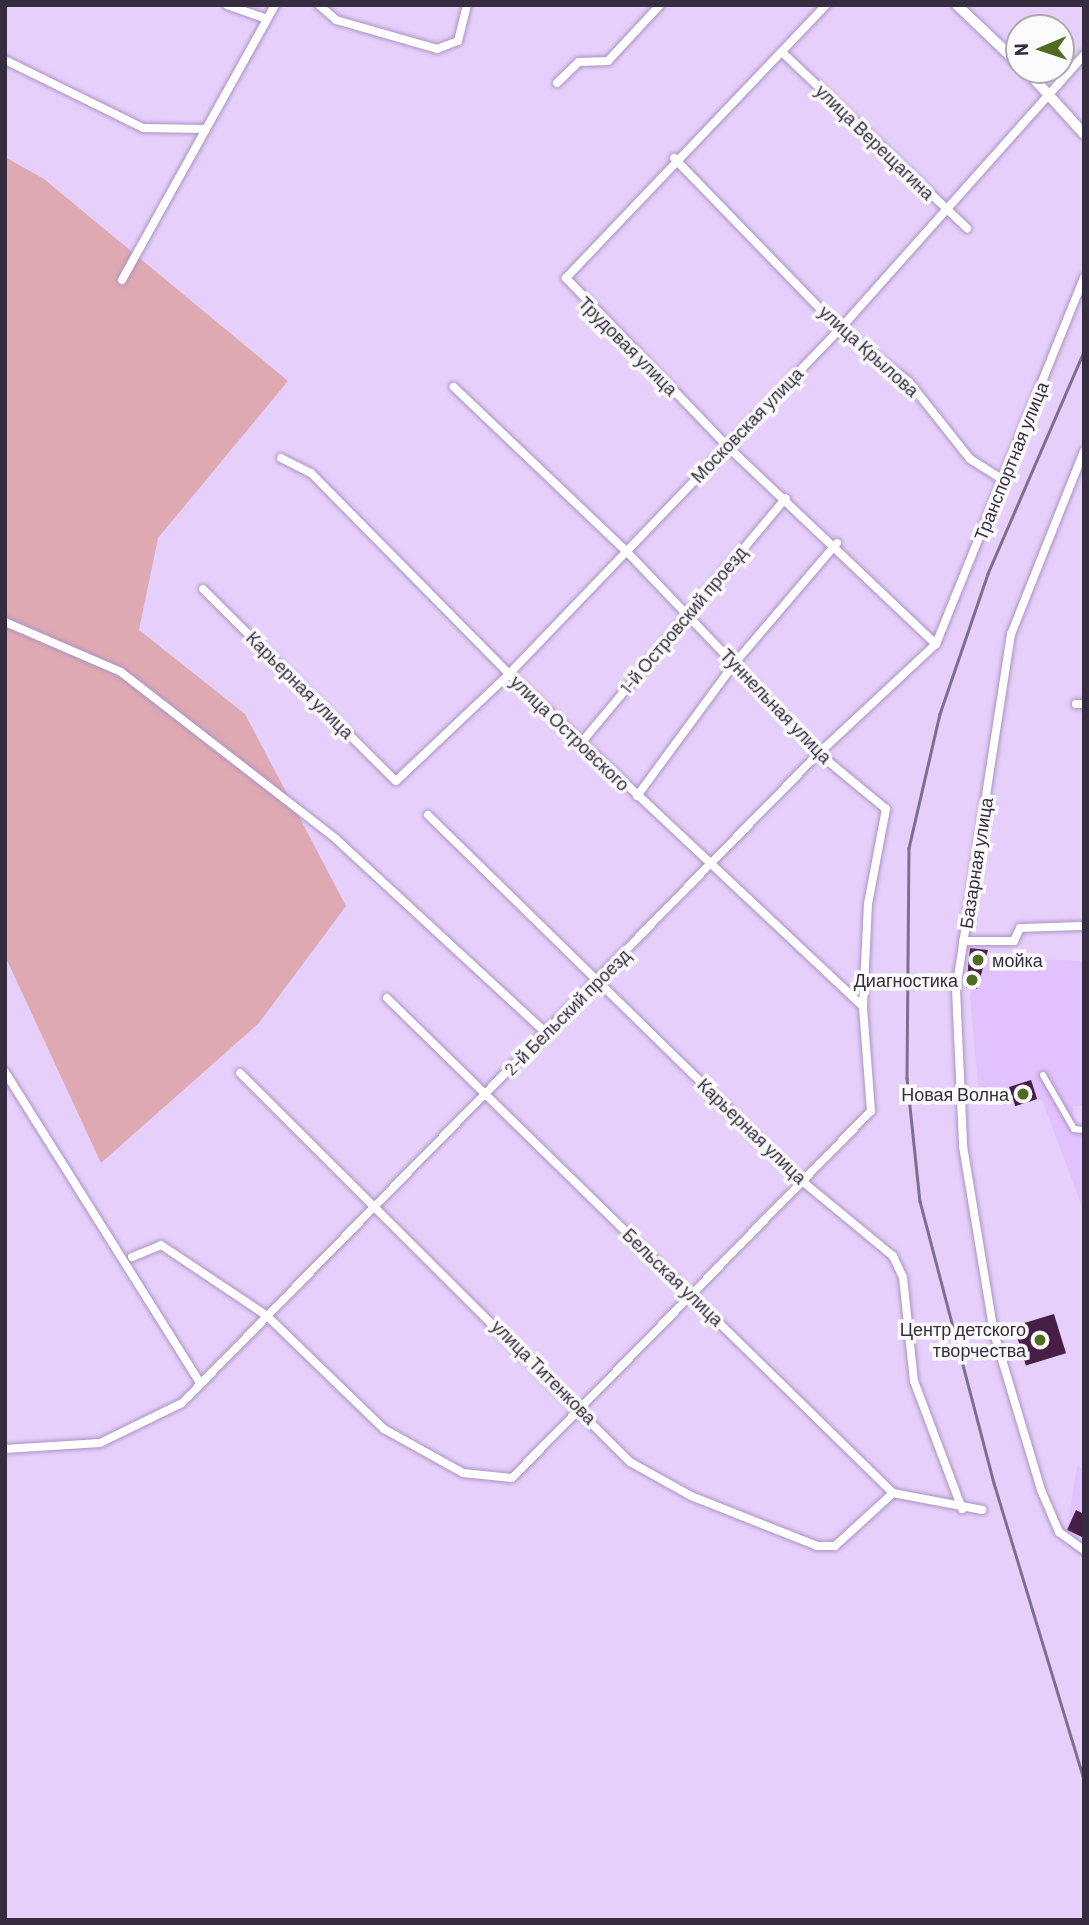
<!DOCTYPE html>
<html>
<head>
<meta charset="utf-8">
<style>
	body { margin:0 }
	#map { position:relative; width:1089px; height:1925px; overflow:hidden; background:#e6d0fb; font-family:Barlow,sans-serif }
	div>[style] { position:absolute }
	.built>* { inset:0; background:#e1c2fe }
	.green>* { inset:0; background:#dfa9b2 }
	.building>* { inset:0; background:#471e46; transform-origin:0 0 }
	.roads { filter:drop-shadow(0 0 2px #ac92c4) drop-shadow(0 0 2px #ac92c4) }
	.pedestrian>* { height:6px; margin:-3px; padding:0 3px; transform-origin:3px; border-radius:3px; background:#fff }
	.minor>* { height:8px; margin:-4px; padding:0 4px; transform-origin:4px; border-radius:4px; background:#fff }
	.secondary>* { height:10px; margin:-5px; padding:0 5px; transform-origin:5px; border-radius:5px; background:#fff }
	.rail>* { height:2.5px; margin:-1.25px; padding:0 1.25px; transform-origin:1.25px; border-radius:1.25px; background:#7e6f8d }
	.dots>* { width:19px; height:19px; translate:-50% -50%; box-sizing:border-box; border:4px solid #fbfbfb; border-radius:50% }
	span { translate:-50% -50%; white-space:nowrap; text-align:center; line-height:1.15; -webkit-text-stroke:7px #fbfbfb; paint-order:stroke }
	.street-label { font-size:18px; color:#362c40 }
	.poi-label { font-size:18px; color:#362c40 }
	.left { translate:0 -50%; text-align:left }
	.right { translate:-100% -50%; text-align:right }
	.frame { position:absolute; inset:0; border:7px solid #362c40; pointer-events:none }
	.north { position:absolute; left:1005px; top:14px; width:70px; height:70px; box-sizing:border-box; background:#fbfbfb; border:2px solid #aca8b0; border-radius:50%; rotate:268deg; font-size:19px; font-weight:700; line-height:28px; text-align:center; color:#362c40 }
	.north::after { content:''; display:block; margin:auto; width:24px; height:32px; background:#4f6c20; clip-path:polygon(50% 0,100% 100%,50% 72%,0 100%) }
</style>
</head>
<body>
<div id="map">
	<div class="built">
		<i style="clip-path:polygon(979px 957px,1084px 961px,1084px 1106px,1073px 1106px,1074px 1129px,1084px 1130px,1084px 1212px,1042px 1100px,979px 1096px,970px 997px)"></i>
		<i style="clip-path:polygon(1077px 1466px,1084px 1470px,1084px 1538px,1067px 1530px)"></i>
	</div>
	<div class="green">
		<i style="clip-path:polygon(5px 157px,44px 179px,288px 381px,158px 538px,139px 630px,245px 714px,346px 906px,259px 1023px,101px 1163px,5px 956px)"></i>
	</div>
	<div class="building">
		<i style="clip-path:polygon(970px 948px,988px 950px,977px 989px,966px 988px)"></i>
		<i style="left:1031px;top:1080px;width:20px;height:23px;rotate:72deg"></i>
		<i style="left:1054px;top:1314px;width:41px;height:42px;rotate:73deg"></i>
		<i style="clip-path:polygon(1076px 1510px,1084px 1514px,1084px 1538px,1067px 1530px)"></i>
	</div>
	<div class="roads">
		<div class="pedestrian">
			<i style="left:1043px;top:1075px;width:62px;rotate:60.1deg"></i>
			<i style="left:1074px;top:1129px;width:10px;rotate:6deg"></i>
		</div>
		<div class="minor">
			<i style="left:227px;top:5px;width:42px;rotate:19.3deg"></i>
			<i style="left:319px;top:5px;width:23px;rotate:41deg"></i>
			<i style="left:336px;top:20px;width:105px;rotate:16deg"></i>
			<i style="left:437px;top:49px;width:22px;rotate:-21deg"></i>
			<i style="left:458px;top:41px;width:37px;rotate:-76deg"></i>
			<i style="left:826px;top:5px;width:377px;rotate:133.6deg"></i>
			<i style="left:566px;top:278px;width:233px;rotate:46.2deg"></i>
			<i style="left:727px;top:446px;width:288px;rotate:43.5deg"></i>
			<i style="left:784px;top:54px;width:253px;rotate:43.6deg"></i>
			<i style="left:5px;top:60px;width:154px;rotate:26.2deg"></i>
			<i style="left:143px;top:128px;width:63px;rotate:0.9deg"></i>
			<i style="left:557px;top:83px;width:30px;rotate:-44deg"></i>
			<i style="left:579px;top:62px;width:29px;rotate:-2deg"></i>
			<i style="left:608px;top:61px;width:76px;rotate:-47.1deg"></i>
			<i style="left:674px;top:158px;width:238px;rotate:45.9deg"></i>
			<i style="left:840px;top:329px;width:87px;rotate:37.5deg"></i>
			<i style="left:909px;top:382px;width:98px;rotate:51.6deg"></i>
			<i style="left:970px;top:459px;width:41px;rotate:32.2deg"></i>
			<i style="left:122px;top:280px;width:315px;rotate:-60.9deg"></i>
			<i style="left:1084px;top:451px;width:197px;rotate:111.7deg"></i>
			<i style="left:1011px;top:634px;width:359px;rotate:98.8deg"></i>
			<i style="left:956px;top:989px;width:157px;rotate:87.4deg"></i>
			<i style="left:963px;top:1146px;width:190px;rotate:80.6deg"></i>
			<i style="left:994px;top:1333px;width:164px;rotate:73.3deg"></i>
			<i style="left:1041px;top:1490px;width:46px;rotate:66.8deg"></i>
			<i style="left:1059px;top:1532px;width:31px;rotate:36deg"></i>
			<i style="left:281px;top:458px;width:34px;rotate:27deg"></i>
			<i style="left:311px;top:473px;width:282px;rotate:45.4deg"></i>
			<i style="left:509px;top:674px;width:485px;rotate:43.2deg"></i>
			<i style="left:203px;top:589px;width:272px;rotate:44.9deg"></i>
			<i style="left:396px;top:781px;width:156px;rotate:-43.4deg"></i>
			<i style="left:509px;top:674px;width:478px;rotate:-46.2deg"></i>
			<i style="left:840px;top:329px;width:367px;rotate:-48.3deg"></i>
			<i style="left:5px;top:622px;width:126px;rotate:23.3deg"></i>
			<i style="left:121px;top:672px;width:272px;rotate:37.8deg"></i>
			<i style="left:336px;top:839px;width:286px;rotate:42.7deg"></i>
			<i style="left:1076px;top:704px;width:8px"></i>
			<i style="left:581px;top:743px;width:319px;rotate:-50.1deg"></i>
			<i style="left:637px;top:796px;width:164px;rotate:-53.7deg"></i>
			<i style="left:734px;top:664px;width:159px;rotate:-49.6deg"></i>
			<i style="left:428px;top:815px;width:523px;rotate:44.38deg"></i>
			<i style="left:802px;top:1181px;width:118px;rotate:39.5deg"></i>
			<i style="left:893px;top:1256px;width:23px;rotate:65deg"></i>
			<i style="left:903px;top:1277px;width:105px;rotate:84deg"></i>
			<i style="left:914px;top:1381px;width:137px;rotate:69.4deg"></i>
			<i style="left:963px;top:941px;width:51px"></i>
			<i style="left:1014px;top:941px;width:14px;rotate:-65deg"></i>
			<i style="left:1020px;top:928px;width:64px;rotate:-1.8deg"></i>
			<i style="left:387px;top:998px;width:708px;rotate:44.37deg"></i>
			<i style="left:893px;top:1493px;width:91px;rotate:10.8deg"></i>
			<i style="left:5px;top:1072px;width:368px;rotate:57.9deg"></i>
			<i style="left:240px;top:1073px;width:551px;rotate:44.93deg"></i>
			<i style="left:630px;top:1462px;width:70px;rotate:29.1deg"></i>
			<i style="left:691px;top:1496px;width:136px;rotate:21.6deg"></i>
			<i style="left:817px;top:1546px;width:18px"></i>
			<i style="left:835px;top:1546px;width:79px;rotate:-42.4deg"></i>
			<i style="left:132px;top:1257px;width:31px;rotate:-22deg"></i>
			<i style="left:161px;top:1245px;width:128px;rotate:33.8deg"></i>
			<i style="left:267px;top:1316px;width:163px;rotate:44deg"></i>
			<i style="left:384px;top:1429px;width:90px;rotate:29.1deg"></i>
			<i style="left:463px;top:1473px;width:49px;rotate:5.8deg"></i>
			<i style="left:512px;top:1478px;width:513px;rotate:-45.63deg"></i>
			<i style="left:871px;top:1111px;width:105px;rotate:-94.4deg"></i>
			<i style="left:863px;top:1006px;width:102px;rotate:-87.2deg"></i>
			<i style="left:868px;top:904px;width:97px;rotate:-79.3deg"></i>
			<i style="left:886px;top:809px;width:83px;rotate:-140.4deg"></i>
			<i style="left:822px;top:756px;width:284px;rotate:-133.7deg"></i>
			<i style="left:626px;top:551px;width:238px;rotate:-136.4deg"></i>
			<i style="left:5px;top:1449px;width:95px;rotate:-3.6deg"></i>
			<i style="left:100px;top:1443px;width:91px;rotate:-26deg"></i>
			<i style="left:182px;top:1403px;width:910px;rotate:-45.58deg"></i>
			<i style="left:819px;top:753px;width:160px;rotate:-43deg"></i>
			<i style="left:936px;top:644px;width:395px;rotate:-68deg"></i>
		</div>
		<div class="secondary">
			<i style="left:957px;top:5px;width:86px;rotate:43.6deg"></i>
			<i style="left:1026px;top:70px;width:86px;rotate:47.8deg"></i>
		</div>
	</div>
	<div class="rail">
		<i style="left:1084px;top:352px;width:242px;rotate:113.4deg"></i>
		<i style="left:988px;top:574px;width:148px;rotate:108.9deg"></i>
		<i style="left:940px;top:714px;width:138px;rotate:103deg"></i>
		<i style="left:909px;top:848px;width:230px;rotate:90.5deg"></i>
		<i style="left:907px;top:1078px;width:124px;rotate:84deg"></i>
		<i style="left:920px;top:1201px;width:292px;rotate:75.3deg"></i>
		<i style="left:994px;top:1483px;width:309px;rotate:73.1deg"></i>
	</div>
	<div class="dots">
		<i style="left:978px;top:960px;background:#4f6c20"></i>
		<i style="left:972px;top:980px;background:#4f6c20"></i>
		<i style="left:1023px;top:1094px;background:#4f6c20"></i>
		<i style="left:1040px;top:1340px;background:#4f6c20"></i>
	</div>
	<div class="street-label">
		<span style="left:875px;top:142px;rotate:44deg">улица Верещагина</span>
		<span style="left:628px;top:346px;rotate:45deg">Трудовая улица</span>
		<span style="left:869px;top:351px;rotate:42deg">улица Крылова</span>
		<span style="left:747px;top:425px;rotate:-46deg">Московская улица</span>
		<span style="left:1011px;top:461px;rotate:-68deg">Транспортная улица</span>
		<span style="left:683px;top:620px;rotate:-50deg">1-й Островский проезд</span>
		<span style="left:300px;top:685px;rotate:45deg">Карьерная улица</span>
		<span style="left:776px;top:706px;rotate:46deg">Туннельная улица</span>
		<span style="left:570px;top:733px;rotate:44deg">улица Островского</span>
		<span style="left:976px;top:863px;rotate:-81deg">Базарная улица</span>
		<span style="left:567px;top:1012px;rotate:-45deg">2-й Бельский проезд</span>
		<span style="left:752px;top:1131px;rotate:44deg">Карьерная улица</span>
		<span style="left:673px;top:1277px;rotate:44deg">Бельская улица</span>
		<span style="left:544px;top:1372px;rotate:45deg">улица Титенкова</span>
	</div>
	<div class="poi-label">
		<span class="left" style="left:992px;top:960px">мойка</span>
		<span class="right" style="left:958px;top:980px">Диагностика</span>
		<span class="right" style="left:1009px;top:1094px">Новая Волна</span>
		<span class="right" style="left:1026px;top:1340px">Центр детского<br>творчества</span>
	</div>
	<div class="frame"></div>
	<div class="north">N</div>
</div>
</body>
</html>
